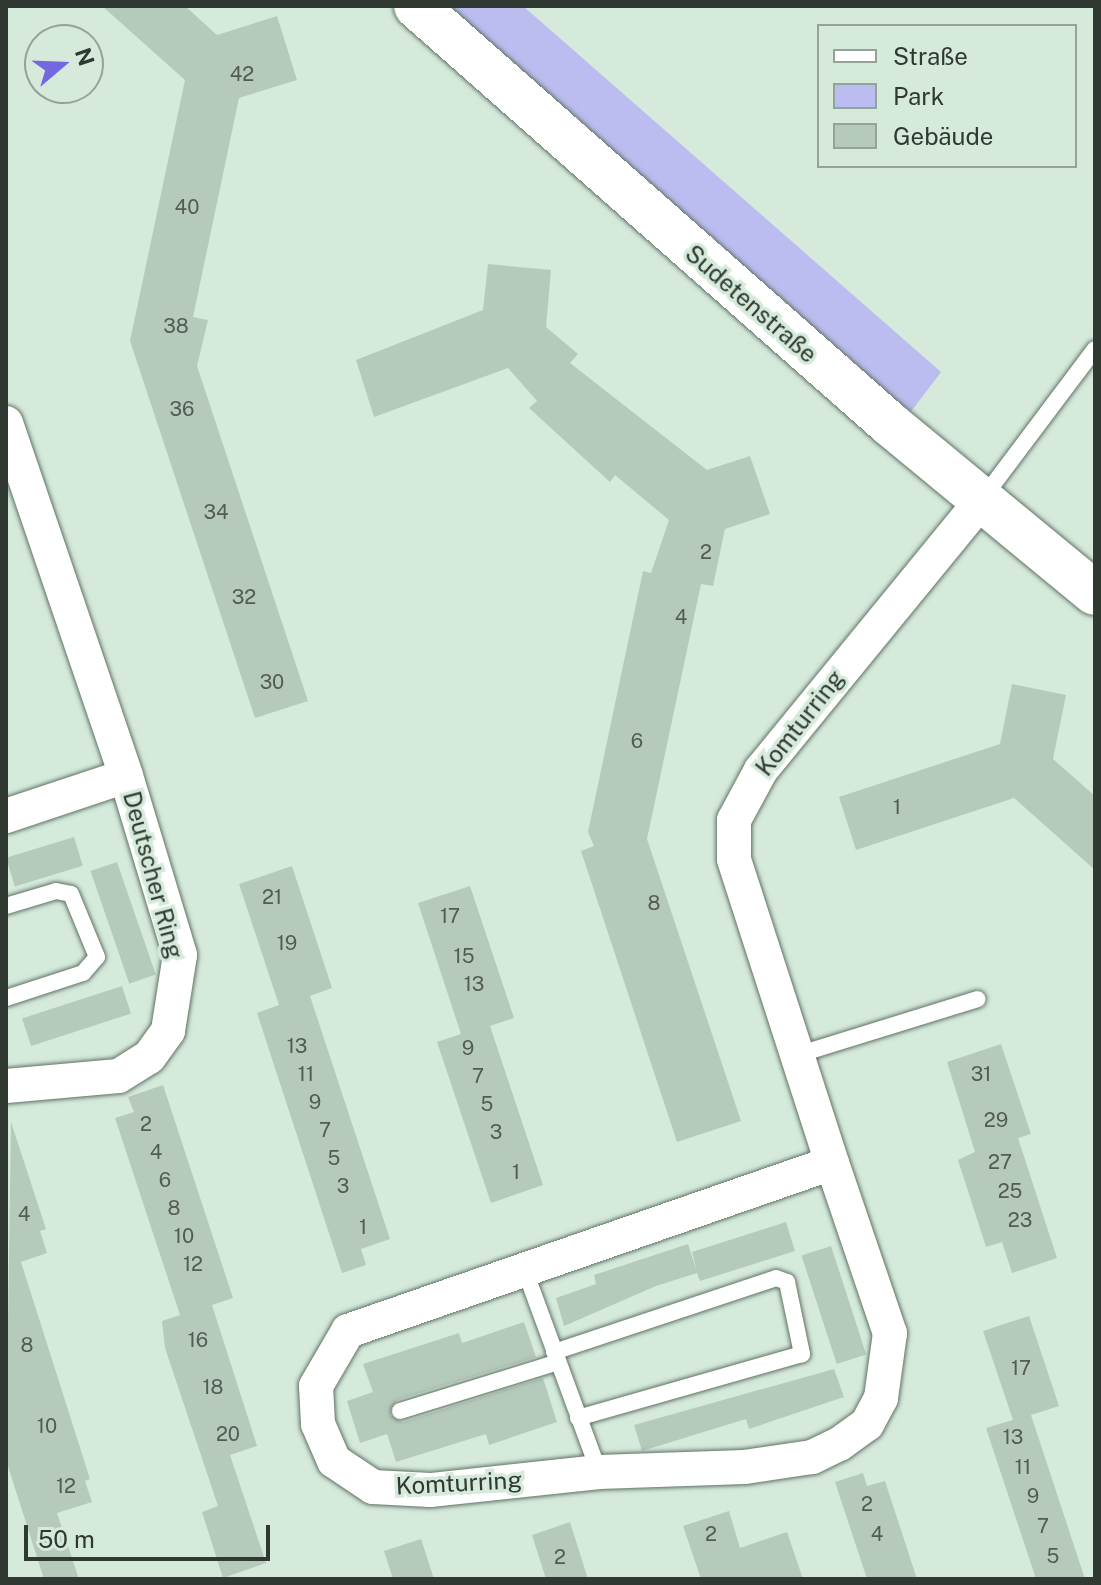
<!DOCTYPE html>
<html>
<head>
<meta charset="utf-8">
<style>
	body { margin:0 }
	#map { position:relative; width:1101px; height:1585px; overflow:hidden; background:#d5eadb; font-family:"Public Sans",sans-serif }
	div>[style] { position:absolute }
	.green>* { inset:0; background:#bbbcef }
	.building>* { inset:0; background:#b6cabc; transform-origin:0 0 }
	.roads { filter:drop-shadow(0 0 2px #607366) drop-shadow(0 0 2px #607366) }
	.lane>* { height:16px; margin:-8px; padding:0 8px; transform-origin:8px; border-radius:8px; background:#fff }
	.street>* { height:34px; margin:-17px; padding:0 17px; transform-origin:17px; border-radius:17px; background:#fff }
	.secondary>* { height:44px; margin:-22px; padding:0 22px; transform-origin:22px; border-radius:22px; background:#fff }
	span { translate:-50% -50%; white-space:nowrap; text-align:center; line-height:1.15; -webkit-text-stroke:7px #d5eadb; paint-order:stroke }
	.number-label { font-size:20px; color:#525c54 }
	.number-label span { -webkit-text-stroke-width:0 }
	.street-label { font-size:24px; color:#303832 }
	.frame { position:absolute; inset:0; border:8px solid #303832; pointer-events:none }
	.legend { position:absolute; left:817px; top:24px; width:260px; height:144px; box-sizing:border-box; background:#d5eadb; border:2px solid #93a397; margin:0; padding:10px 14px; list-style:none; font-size:24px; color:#303832 }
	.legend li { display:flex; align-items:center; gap:16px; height:40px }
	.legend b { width:40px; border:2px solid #93a397 }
	.north { position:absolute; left:24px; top:24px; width:80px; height:80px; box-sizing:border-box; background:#d5eadb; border:2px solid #93a397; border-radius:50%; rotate:71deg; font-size:22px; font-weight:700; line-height:32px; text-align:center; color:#303832 }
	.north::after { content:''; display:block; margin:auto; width:28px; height:36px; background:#7368e2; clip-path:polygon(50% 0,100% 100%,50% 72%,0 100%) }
	.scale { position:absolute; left:24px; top:1525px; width:246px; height:36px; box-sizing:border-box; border:4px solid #303832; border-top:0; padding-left:10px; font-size:24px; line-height:28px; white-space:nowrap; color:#303832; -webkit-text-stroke:6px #d5eadb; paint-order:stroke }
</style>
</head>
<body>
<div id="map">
	<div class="green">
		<i style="clip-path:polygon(442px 6px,523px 6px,941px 372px,907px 417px)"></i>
	</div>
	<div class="building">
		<i style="clip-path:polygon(102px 6px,185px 6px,217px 35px,277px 16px,297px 80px,239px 98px,193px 317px,208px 320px,197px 366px,308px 701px,255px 718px,130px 341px,185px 80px)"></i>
		<i style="clip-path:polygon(488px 264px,551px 270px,546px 327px,578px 354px,570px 363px,707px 470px,750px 456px,770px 514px,725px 529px,713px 586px,701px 584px,647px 839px,741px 1121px,677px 1142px,581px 851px,594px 846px,588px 832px,643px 571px,651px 573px,669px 520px,615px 475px,610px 482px,529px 408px,537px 401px,508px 368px,374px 417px,356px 360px,483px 310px)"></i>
		<i style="clip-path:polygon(1012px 684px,1066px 695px,1053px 759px,1095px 796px,1095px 870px,1014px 798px,856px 850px,839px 797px,1000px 744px)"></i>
		<i style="left:74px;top:837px;width:30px;height:71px;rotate:73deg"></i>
		<i style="left:117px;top:862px;width:119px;height:28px;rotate:71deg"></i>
		<i style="clip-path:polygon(292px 866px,332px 988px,310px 996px,390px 1239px,361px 1249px,366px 1265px,342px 1273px,257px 1013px,279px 1005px,239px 884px)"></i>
		<i style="clip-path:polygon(470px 886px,514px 1018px,490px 1026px,543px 1185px,491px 1203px,437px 1042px,461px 1034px,418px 903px)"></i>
		<i style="left:122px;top:986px;width:29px;height:105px;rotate:72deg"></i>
		<i style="clip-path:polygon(1001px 1044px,1031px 1134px,1018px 1138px,1057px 1258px,1012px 1273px,1002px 1242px,986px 1247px,958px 1160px,975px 1152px,947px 1062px)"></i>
		<i style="clip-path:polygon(163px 1085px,233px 1298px,212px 1305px,257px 1446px,230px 1455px,266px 1563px,223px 1578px,202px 1512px,218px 1506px,165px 1348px,162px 1321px,180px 1315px,115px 1118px,134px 1112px,128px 1097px)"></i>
		<i style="clip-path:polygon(11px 1122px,46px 1229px,40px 1231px,47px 1253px,21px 1262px,90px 1479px,85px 1481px,92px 1502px,57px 1513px,79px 1579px,44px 1579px,6px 1460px)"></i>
		<i style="clip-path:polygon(786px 1222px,795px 1251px,700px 1281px,697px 1273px,656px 1286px,564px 1326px,556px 1298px,596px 1284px,594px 1275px,688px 1244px,697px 1272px,692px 1252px)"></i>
		<i style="left:831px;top:1246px;width:114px;height:31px;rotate:72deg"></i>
		<i style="clip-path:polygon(1029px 1316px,1059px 1406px,1031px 1415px,1085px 1579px,1036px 1579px,986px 1428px,1013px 1420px,983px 1331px)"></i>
		<i style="clip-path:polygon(524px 1322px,536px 1357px,397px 1400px,390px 1415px,403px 1422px,543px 1378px,557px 1422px,489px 1445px,486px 1434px,396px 1462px,387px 1434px,360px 1443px,347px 1401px,373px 1392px,363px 1364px,459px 1333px,462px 1343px)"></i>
		<i style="clip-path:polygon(834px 1369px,844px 1397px,749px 1429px,746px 1419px,642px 1451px,634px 1425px)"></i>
		<i style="clip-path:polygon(863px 1473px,867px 1486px,885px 1481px,917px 1579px,867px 1579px,835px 1482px)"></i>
		<i style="clip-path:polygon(729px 1511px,740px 1548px,787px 1532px,803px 1579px,701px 1579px,683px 1526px)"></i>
		<i style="clip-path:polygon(570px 1522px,588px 1579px,546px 1579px,532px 1535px)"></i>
		<i style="clip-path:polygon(421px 1539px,434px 1579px,393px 1579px,384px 1551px)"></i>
	</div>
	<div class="roads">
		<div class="lane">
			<i style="left:983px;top:498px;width:186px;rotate:-53.1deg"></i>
			<i style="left:6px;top:906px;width:52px;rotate:-16.7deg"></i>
			<i style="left:56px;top:891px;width:15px;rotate:11deg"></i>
			<i style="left:71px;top:894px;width:68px;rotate:67.6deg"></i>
			<i style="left:97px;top:957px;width:21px;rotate:131deg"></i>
			<i style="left:83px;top:973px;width:81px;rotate:162deg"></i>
			<i style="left:797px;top:1055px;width:189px;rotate:-17.2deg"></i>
			<i style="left:524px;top:1268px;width:217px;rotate:69.8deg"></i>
			<i style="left:554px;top:1352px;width:234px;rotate:-18.4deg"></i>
			<i style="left:776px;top:1278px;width:12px;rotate:20deg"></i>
			<i style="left:787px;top:1282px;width:74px;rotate:78.2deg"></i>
			<i style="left:802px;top:1354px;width:233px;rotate:164.1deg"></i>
			<i style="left:400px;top:1411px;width:165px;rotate:-17.2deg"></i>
		</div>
		<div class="street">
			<i style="left:6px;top:423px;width:373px;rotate:71.2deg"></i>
			<i style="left:6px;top:816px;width:126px;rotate:-18.4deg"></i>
			<i style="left:126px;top:776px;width:187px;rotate:73.2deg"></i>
			<i style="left:180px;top:955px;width:77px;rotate:99deg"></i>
			<i style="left:168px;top:1031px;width:32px;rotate:126deg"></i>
			<i style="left:149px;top:1057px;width:36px;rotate:148deg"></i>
			<i style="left:118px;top:1076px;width:112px;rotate:174.9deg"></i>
			<i style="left:832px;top:1163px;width:180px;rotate:71.2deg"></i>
			<i style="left:890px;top:1333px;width:66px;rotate:97.9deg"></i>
			<i style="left:881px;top:1398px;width:30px;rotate:118deg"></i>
			<i style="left:867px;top:1424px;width:34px;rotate:144deg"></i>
			<i style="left:839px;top:1444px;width:30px;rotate:154deg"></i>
			<i style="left:812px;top:1457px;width:69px;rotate:171.6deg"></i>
			<i style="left:744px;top:1467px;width:145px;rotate:178deg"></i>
			<i style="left:599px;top:1472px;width:170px;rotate:173.9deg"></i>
			<i style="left:430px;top:1490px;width:57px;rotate:-177deg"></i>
			<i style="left:373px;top:1487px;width:47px;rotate:-146.3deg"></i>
			<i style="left:334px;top:1461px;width:40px;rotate:-113.4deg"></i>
			<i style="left:318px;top:1424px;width:38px;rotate:-93deg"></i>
			<i style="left:316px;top:1386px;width:64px;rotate:-59.8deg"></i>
			<i style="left:348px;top:1331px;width:512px;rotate:-19.14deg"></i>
			<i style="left:832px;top:1163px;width:319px;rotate:-107.9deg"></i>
			<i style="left:734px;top:859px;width:39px;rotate:-90deg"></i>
			<i style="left:734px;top:820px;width:57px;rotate:-61.6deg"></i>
			<i style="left:761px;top:770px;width:346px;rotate:-50.7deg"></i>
		</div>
		<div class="secondary">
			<i style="left:416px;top:6px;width:633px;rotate:41.42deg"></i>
			<i style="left:891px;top:425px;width:264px;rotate:39.5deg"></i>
		</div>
	</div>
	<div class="number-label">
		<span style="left:242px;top:74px">42</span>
		<span style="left:187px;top:207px">40</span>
		<span style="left:176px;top:326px">38</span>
		<span style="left:182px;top:409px">36</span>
		<span style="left:216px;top:512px">34</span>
		<span style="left:706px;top:552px">2</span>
		<span style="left:244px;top:597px">32</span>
		<span style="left:681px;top:617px">4</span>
		<span style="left:272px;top:682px">30</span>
		<span style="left:637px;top:741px">6</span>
		<span style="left:897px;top:807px">1</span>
		<span style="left:272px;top:897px">21</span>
		<span style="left:654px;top:903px">8</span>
		<span style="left:450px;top:916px">17</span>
		<span style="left:287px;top:943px">19</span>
		<span style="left:464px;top:956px">15</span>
		<span style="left:474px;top:984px">13</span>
		<span style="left:297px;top:1046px">13</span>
		<span style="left:468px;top:1048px">9</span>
		<span style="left:306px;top:1074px">11</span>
		<span style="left:981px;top:1074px">31</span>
		<span style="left:478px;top:1076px">7</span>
		<span style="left:315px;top:1102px">9</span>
		<span style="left:487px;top:1104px">5</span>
		<span style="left:996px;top:1120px">29</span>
		<span style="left:146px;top:1124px">2</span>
		<span style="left:325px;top:1130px">7</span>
		<span style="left:496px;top:1132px">3</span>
		<span style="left:156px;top:1152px">4</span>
		<span style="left:334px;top:1158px">5</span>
		<span style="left:1000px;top:1162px">27</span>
		<span style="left:516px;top:1172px">1</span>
		<span style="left:165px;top:1180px">6</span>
		<span style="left:343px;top:1186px">3</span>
		<span style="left:1010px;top:1191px">25</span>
		<span style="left:174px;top:1208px">8</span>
		<span style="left:24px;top:1214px">4</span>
		<span style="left:1020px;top:1220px">23</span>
		<span style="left:363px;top:1227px">1</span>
		<span style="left:184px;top:1236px">10</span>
		<span style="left:193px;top:1264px">12</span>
		<span style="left:198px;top:1340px">16</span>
		<span style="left:27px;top:1345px">8</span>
		<span style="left:1021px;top:1368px">17</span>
		<span style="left:213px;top:1387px">18</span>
		<span style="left:47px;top:1426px">10</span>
		<span style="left:228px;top:1434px">20</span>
		<span style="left:1013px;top:1437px">13</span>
		<span style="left:1023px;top:1467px">11</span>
		<span style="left:66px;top:1486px">12</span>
		<span style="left:1033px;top:1496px">9</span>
		<span style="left:867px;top:1504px">2</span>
		<span style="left:1043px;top:1526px">7</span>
		<span style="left:711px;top:1534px">2</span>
		<span style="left:877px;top:1534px">4</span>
		<span style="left:1053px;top:1556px">5</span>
		<span style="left:560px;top:1557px">2</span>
	</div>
	<div class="street-label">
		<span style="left:751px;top:304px;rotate:41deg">Sudetenstraße</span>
		<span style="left:800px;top:723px;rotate:-52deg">Komturring</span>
		<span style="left:153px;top:875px;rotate:75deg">Deutscher Ring</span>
		<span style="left:459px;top:1483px;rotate:-3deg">Komturring</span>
	</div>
	<div class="frame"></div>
	<ul class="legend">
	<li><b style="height:10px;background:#fff"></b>Straße</li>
	<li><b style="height:22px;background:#bbbcef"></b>Park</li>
	<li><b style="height:22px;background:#b6cabc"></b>Gebäude</li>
	</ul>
	<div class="north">N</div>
	<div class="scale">50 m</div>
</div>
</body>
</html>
